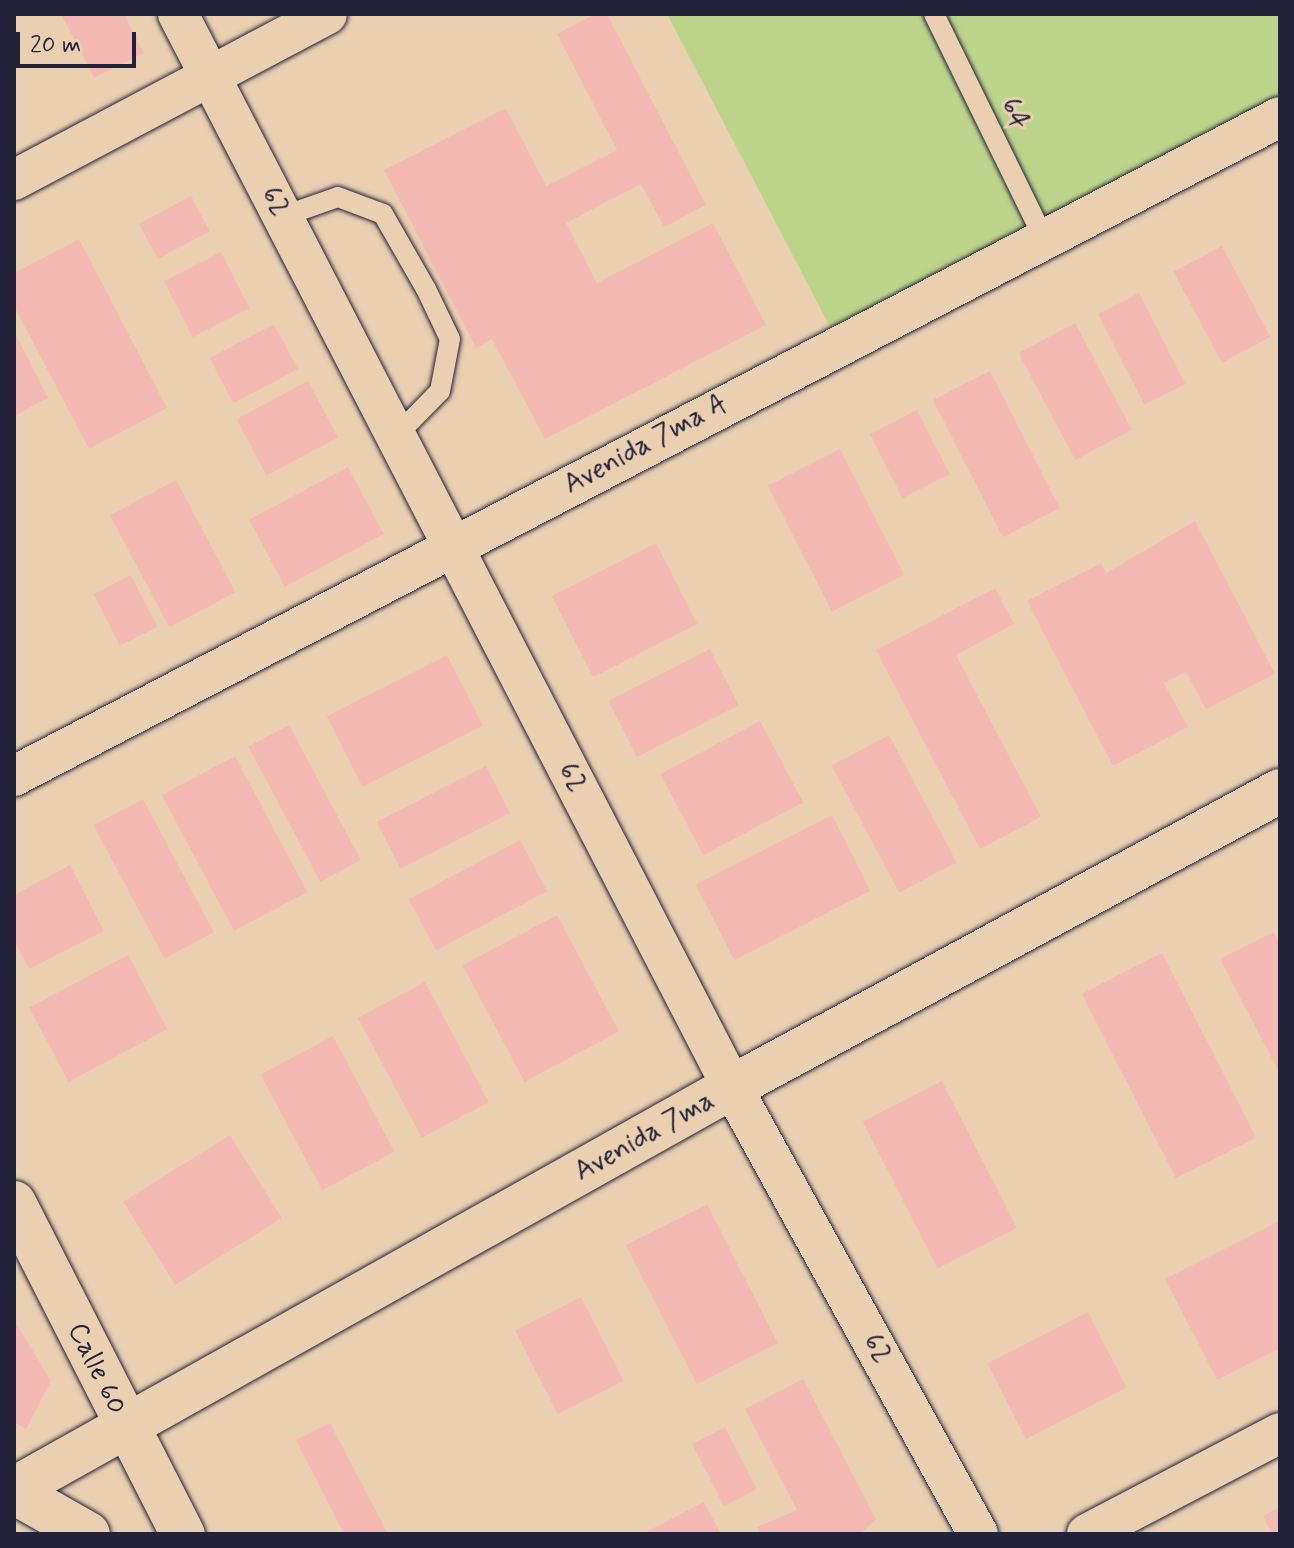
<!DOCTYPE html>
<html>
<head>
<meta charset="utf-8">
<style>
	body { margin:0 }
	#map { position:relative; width:1294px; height:1548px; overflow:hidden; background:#ead0b1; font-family:Mynerve,sans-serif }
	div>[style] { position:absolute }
	.green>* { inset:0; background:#bdd58b }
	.building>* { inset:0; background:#f5b9b4; transform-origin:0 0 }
	.roads { filter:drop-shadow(0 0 2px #22223b) drop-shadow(0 0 2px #22223b) }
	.lane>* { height:20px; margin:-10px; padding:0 10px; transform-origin:10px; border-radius:10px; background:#ead0b1 }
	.street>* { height:40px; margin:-20px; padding:0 20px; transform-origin:20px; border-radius:20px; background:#ead0b1 }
	.secondary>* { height:44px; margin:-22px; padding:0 22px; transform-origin:22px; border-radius:22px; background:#ead0b1 }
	span { translate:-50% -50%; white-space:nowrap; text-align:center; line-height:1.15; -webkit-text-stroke:6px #ead0b1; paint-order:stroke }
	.street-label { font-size:28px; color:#22223b }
	.frame { position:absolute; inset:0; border:16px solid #22223b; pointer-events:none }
	.scale { position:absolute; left:16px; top:32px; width:120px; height:36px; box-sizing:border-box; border:4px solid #22223b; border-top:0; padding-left:10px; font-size:24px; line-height:28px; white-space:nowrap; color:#22223b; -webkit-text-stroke:6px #ead0b1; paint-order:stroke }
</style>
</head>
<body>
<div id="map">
	<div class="green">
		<i style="clip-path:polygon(667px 14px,1280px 14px,1280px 117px,839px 344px)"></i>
	</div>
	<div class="building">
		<i style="clip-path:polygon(61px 14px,124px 14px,144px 53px,94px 78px)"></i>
		<i style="clip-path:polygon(595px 14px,607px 14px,706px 205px,664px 227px,641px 184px,566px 223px,597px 283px,713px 223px,766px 325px,545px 439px,492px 339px,476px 348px,384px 170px,506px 108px,546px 186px,617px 150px,557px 34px)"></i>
		<i style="left:191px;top:196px;width:40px;height:59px;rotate:62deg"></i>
		<i style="clip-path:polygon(79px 239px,167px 408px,89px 449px,14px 306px,14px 273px)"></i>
		<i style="left:1222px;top:246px;width:103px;height:55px;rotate:62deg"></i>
		<i style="left:221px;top:252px;width:63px;height:64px;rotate:63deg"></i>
		<i style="left:1139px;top:293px;width:102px;height:46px;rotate:63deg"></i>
		<i style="left:1075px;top:323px;width:121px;height:64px;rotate:62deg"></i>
		<i style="left:274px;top:324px;width:51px;height:73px;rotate:62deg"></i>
		<i style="clip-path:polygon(14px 331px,48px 398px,14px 416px)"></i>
		<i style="left:990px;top:371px;width:154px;height:64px;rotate:63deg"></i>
		<i style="left:308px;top:381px;width:64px;height:81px;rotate:62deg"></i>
		<i style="left:917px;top:410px;width:72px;height:53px;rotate:63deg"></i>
		<i style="left:840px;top:449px;width:141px;height:81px;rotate:63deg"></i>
		<i style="left:348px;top:467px;width:76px;height:112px;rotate:62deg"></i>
		<i style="left:176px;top:480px;width:127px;height:75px;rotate:62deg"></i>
		<i style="clip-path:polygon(1195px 521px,1275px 674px,1206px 709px,1186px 672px,1164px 683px,1188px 727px,1113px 766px,1027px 601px,1101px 563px,1106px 573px)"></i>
		<i style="left:656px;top:543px;width:91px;height:117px;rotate:63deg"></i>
		<i style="left:131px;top:575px;width:58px;height:42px;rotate:63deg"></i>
		<i style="clip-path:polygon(995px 588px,1014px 624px,956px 655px,1041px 817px,980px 849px,876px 650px)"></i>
		<i style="left:710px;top:649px;width:63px;height:114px;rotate:63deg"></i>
		<i style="left:447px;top:655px;width:79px;height:135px;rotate:63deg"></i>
		<i style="left:760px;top:721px;width:92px;height:113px;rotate:62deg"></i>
		<i style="left:289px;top:725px;width:153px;height:46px;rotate:62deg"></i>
		<i style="left:889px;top:735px;width:144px;height:65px;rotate:62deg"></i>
		<i style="left:235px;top:756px;width:154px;height:83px;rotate:62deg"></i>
		<i style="left:486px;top:766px;width:53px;height:123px;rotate:63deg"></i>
		<i style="left:143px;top:799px;width:151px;height:56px;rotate:62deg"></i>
		<i style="left:832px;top:815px;width:85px;height:153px;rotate:63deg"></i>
		<i style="left:520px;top:840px;width:58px;height:126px;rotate:62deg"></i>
		<i style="clip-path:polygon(70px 865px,104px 931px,29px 969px,14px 940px,14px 895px)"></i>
		<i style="left:557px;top:915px;width:132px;height:107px;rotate:62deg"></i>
		<i style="clip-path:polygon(1274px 932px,1280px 944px,1280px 1074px,1220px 959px)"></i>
		<i style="left:1162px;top:953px;width:207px;height:90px;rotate:63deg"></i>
		<i style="left:128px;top:955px;width:84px;height:112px;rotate:62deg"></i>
		<i style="left:425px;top:982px;width:136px;height:76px;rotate:62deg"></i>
		<i style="left:333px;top:1036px;width:131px;height:82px;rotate:62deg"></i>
		<i style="left:942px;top:1081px;width:165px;height:89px;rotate:63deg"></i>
		<i style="left:230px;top:1135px;width:98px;height:126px;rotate:58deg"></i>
		<i style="left:707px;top:1204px;width:156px;height:91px;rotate:63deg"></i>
		<i style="clip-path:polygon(1280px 1221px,1280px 1348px,1217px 1380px,1165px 1279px)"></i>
		<i style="left:581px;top:1297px;width:94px;height:74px;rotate:63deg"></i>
		<i style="left:1088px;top:1312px;width:85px;height:113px;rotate:63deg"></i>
		<i style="clip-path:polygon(14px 1320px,51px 1381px,26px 1429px,14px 1422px)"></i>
		<i style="clip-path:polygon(803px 1379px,876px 1519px,860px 1534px,760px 1534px,757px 1527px,797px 1510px,745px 1409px)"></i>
		<i style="clip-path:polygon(330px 1423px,388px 1534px,344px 1534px,296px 1440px)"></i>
		<i style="left:725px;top:1427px;width:70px;height:37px;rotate:63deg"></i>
		<i style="clip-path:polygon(704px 1502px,721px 1534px,642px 1534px)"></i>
		<i style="clip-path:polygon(1280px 1507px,1280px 1534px,1272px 1534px,1263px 1516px)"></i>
	</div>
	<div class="roads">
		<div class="lane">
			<i style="left:934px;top:14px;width:250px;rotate:63.9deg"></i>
			<i style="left:281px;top:217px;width:60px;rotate:-19.3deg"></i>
			<i style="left:338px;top:197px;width:48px;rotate:20.7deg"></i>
			<i style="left:383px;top:214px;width:86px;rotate:60.2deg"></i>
			<i style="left:426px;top:289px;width:55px;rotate:64.4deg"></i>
			<i style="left:450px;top:339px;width:53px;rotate:100.9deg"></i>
			<i style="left:440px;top:391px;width:66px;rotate:134.4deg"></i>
		</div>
		<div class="street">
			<i style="left:178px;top:14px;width:1208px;rotate:62.69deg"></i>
			<i style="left:732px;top:1087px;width:510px;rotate:61.17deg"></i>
			<i style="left:14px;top:180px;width:354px;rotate:-27.9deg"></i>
			<i style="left:14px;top:776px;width:1427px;rotate:-27.5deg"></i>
			<i style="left:1087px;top:1534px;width:218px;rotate:-27.6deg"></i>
		</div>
		<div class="secondary">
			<i style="left:14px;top:1203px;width:372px;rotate:63deg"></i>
			<i style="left:14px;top:1489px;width:823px;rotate:-29.24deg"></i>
			<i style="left:732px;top:1087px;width:623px;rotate:-28.38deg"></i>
			<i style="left:14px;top:1492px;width:85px;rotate:29.6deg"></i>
		</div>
	</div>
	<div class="street-label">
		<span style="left:1014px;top:114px;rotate:64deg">64</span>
		<span style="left:274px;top:202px;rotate:63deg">62</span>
		<span style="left:646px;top:445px;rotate:-28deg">Avenida 7ma A</span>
		<span style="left:571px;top:778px;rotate:62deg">62</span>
		<span style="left:645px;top:1137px;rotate:-29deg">Avenida 7ma</span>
		<span style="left:876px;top:1349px;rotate:61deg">62</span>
		<span style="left:96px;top:1369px;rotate:64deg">Calle 60</span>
	</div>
	<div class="frame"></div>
	<div class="scale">20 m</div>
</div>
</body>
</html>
